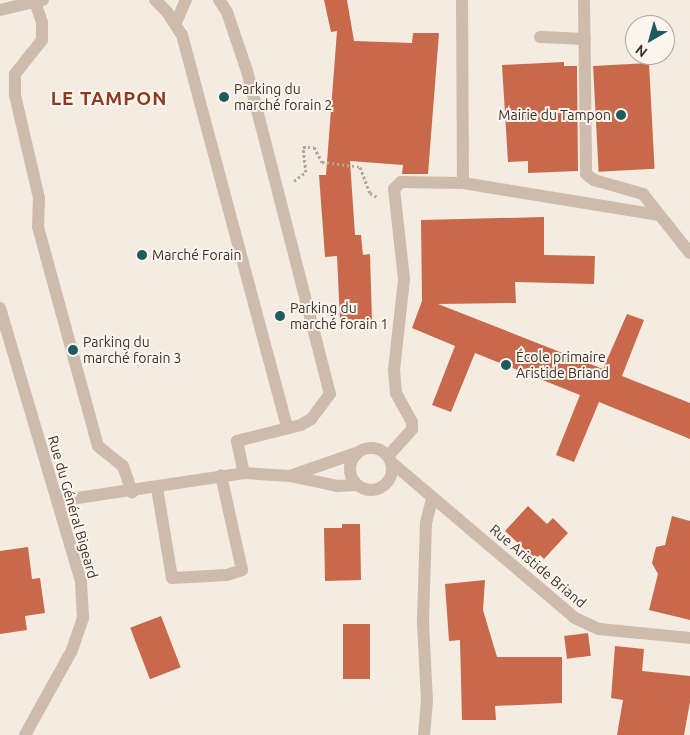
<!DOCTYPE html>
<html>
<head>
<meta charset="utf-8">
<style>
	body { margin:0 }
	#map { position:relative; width:690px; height:735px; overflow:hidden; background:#f4ebe1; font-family:Ubuntu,sans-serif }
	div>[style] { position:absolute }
	.building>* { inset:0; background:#c8694b; transform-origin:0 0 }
	.path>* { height:3px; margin-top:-1.5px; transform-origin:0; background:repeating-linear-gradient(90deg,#b9a596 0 2.5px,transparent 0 5px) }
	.minor>* { height:12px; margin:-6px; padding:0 6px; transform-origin:6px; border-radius:6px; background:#cdbbac }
	.minor>.ring { margin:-6px; padding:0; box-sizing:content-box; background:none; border:12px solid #cdbbac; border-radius:50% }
	.dots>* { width:14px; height:14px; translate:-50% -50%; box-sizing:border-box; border:2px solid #fbf5ee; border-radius:50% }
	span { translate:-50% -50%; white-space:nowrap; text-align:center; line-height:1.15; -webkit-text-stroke:4px #fbf5ee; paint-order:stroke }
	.poi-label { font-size:14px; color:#3b302b }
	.left { translate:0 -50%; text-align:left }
	.right { translate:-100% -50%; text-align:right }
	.street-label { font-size:14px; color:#3b302b }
	.district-label { font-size:19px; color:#8c3b22; font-weight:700; letter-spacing:1px }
	.north { position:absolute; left:625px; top:15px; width:50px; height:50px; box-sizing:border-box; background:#fbf5ee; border:1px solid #aea6a0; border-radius:50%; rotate:218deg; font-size:14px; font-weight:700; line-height:20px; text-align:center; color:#3b302b }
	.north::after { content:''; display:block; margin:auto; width:18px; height:22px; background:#1f5a5e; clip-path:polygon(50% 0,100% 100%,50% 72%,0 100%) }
</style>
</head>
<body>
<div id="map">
	<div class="building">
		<i style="clip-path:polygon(324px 0,347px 0,354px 41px,412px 43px,413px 33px,439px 33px,428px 174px,402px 174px,403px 165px,350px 161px,355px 235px,361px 235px,363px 255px,370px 254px,372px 320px,340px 320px,337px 256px,325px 257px,319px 175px,326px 175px,337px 31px,331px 32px)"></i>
		<i style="clip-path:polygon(564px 62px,564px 66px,577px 66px,578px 171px,528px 173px,528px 161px,508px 162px,502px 65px)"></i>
		<i style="left:649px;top:63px;width:106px;height:56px;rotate:87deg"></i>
		<i style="clip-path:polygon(544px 217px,544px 255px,595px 256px,594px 284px,515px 282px,516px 303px,438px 304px,603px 369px,627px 314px,644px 320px,622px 376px,690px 403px,690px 439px,599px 402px,574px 462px,556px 455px,580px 395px,475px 353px,451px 412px,432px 405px,455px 346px,412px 328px,422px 301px,421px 220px)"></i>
		<i style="clip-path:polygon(528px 506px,547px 524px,553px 518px,568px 533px,544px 559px,540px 555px,535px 559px,505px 531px)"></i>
		<i style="clip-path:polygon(672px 516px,690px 521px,690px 620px,649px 610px,658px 574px,652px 563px,656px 547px,665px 545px)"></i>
		<i style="clip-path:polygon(342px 524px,360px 524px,361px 580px,325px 581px,324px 528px,342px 528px)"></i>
		<i style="clip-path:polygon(28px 547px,32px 579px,40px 578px,45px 613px,25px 616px,27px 630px,0 634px,0 551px)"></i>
		<i style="clip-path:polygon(485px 580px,483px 610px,497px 657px,562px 657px,562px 703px,495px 706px,496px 720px,462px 720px,460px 640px,449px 641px,445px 584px)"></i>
		<i style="left:161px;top:616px;width:55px;height:33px;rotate:69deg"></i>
		<i style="left:343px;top:624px;width:27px;height:55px"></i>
		<i style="left:588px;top:633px;width:23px;height:24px;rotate:83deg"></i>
		<i style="clip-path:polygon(615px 646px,644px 649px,642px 671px,690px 676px,690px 702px,684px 735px,617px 735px,623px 700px,611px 698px)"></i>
	</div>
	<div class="path">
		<i style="left:294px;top:181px;width:15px;rotate:-37deg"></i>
		<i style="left:306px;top:172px;width:25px;rotate:-97deg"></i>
		<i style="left:303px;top:147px;width:11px"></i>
		<i style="left:314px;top:147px;width:17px;rotate:62deg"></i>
		<i style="left:322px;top:162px;width:38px;rotate:7deg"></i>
		<i style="left:360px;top:167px;width:28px;rotate:69deg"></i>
		<i style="left:370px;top:193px;width:8px;rotate:30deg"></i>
	</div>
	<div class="minor">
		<i style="left:155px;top:0;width:17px;rotate:45deg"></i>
		<i style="left:167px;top:12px;width:27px;rotate:57deg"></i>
		<i style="left:182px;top:35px;width:407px;rotate:75deg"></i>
		<i style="left:219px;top:0;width:14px;rotate:56deg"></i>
		<i style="left:227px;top:12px;width:62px;rotate:71.3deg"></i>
		<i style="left:247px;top:71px;width:333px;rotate:75.6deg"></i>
		<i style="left:330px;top:394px;width:31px;rotate:127deg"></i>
		<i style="left:311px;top:419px;width:12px;rotate:149deg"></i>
		<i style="left:301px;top:425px;width:66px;rotate:166deg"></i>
		<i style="left:237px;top:441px;width:33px;rotate:78deg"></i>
		<i style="left:462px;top:0;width:183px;rotate:89.7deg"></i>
		<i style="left:463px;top:183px;width:199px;rotate:9.3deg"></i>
		<i style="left:584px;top:0;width:174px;rotate:89.3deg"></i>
		<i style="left:586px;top:174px;width:10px;rotate:37deg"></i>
		<i style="left:594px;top:180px;width:51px;rotate:15.9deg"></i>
		<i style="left:643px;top:194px;width:75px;rotate:51.5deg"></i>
		<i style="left:35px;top:2px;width:21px;rotate:71deg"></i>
		<i style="left:42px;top:22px;width:18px;rotate:90deg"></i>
		<i style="left:42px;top:40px;width:43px;rotate:128.5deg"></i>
		<i style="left:15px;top:74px;width:21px;rotate:90deg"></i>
		<i style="left:15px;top:95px;width:106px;rotate:76.9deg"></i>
		<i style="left:39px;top:198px;width:29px;rotate:92deg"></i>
		<i style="left:38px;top:227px;width:227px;rotate:74.7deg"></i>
		<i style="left:98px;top:446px;width:32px;rotate:39deg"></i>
		<i style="left:123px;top:466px;width:28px;rotate:71deg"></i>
		<i style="left:0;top:10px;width:44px;rotate:-13.1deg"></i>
		<i style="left:176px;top:23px;width:25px;rotate:-67deg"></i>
		<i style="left:540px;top:37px;width:45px;rotate:2.5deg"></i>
		<i style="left:0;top:308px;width:285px;rotate:73.5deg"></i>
		<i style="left:81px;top:581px;width:37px;rotate:87deg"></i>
		<i style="left:83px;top:618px;width:36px;rotate:109deg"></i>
		<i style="left:71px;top:652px;width:95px;rotate:119deg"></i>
		<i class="ring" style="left:350px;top:448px;width:30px;height:30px"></i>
		<i style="left:388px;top:456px;width:36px;rotate:-48deg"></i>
		<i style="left:412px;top:429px;width:7px;rotate:-90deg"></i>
		<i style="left:412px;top:422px;width:33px;rotate:-119deg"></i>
		<i style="left:396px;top:393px;width:23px;rotate:-95deg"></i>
		<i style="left:394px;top:370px;width:92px;rotate:-83.7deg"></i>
		<i style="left:404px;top:279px;width:91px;rotate:-96.3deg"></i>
		<i style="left:394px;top:189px;width:10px;rotate:-45deg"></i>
		<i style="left:401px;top:182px;width:62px;rotate:0.9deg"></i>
		<i style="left:391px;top:462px;width:241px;rotate:40.3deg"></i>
		<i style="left:575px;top:618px;width:26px;rotate:25deg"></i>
		<i style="left:599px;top:629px;width:91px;rotate:5.6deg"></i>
		<i style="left:290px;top:476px;width:70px;rotate:-19.2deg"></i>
		<i style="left:157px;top:488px;width:91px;rotate:80.5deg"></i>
		<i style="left:172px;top:578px;width:55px;rotate:-3.1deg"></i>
		<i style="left:227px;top:575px;width:16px;rotate:-18deg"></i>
		<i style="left:242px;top:570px;width:97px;rotate:-102.5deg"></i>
		<i style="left:57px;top:501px;width:189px;rotate:-8.5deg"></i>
		<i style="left:244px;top:473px;width:46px;rotate:3.7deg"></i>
		<i style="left:290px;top:476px;width:48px;rotate:12deg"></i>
		<i style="left:337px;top:486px;width:19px;rotate:-3deg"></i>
		<i style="left:424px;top:735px;width:34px;rotate:-85deg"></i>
		<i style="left:427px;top:701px;width:79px;rotate:-92.9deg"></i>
		<i style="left:423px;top:622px;width:99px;rotate:-88.3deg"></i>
		<i style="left:426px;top:523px;width:25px;rotate:-76deg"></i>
	</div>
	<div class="dots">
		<i style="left:224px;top:97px;background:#1f5a5e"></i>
		<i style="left:621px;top:115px;background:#1f5a5e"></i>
		<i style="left:142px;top:255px;background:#1f5a5e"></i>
		<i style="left:280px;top:316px;background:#1f5a5e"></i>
		<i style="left:73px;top:350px;background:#1f5a5e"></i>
		<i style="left:506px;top:365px;background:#1f5a5e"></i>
	</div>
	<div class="poi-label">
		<span class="left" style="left:234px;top:97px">Parking du<br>marché forain 2</span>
		<span class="right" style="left:611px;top:115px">Mairie du Tampon</span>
		<span class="left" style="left:152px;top:255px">Marché Forain</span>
		<span class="left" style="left:290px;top:316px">Parking du<br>marché forain 1</span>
		<span class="left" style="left:83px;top:350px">Parking du<br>marché forain 3</span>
		<span class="left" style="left:516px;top:365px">École primaire<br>Aristide Briand</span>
	</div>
	<div class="street-label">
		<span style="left:73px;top:507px;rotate:74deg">Rue du Général Bigeard</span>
		<span style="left:538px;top:566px;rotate:40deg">Rue Aristide Briand</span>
	</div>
	<div class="district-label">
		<span style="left:109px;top:99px">LE TAMPON</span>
	</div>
	<div class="north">N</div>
</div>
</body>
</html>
